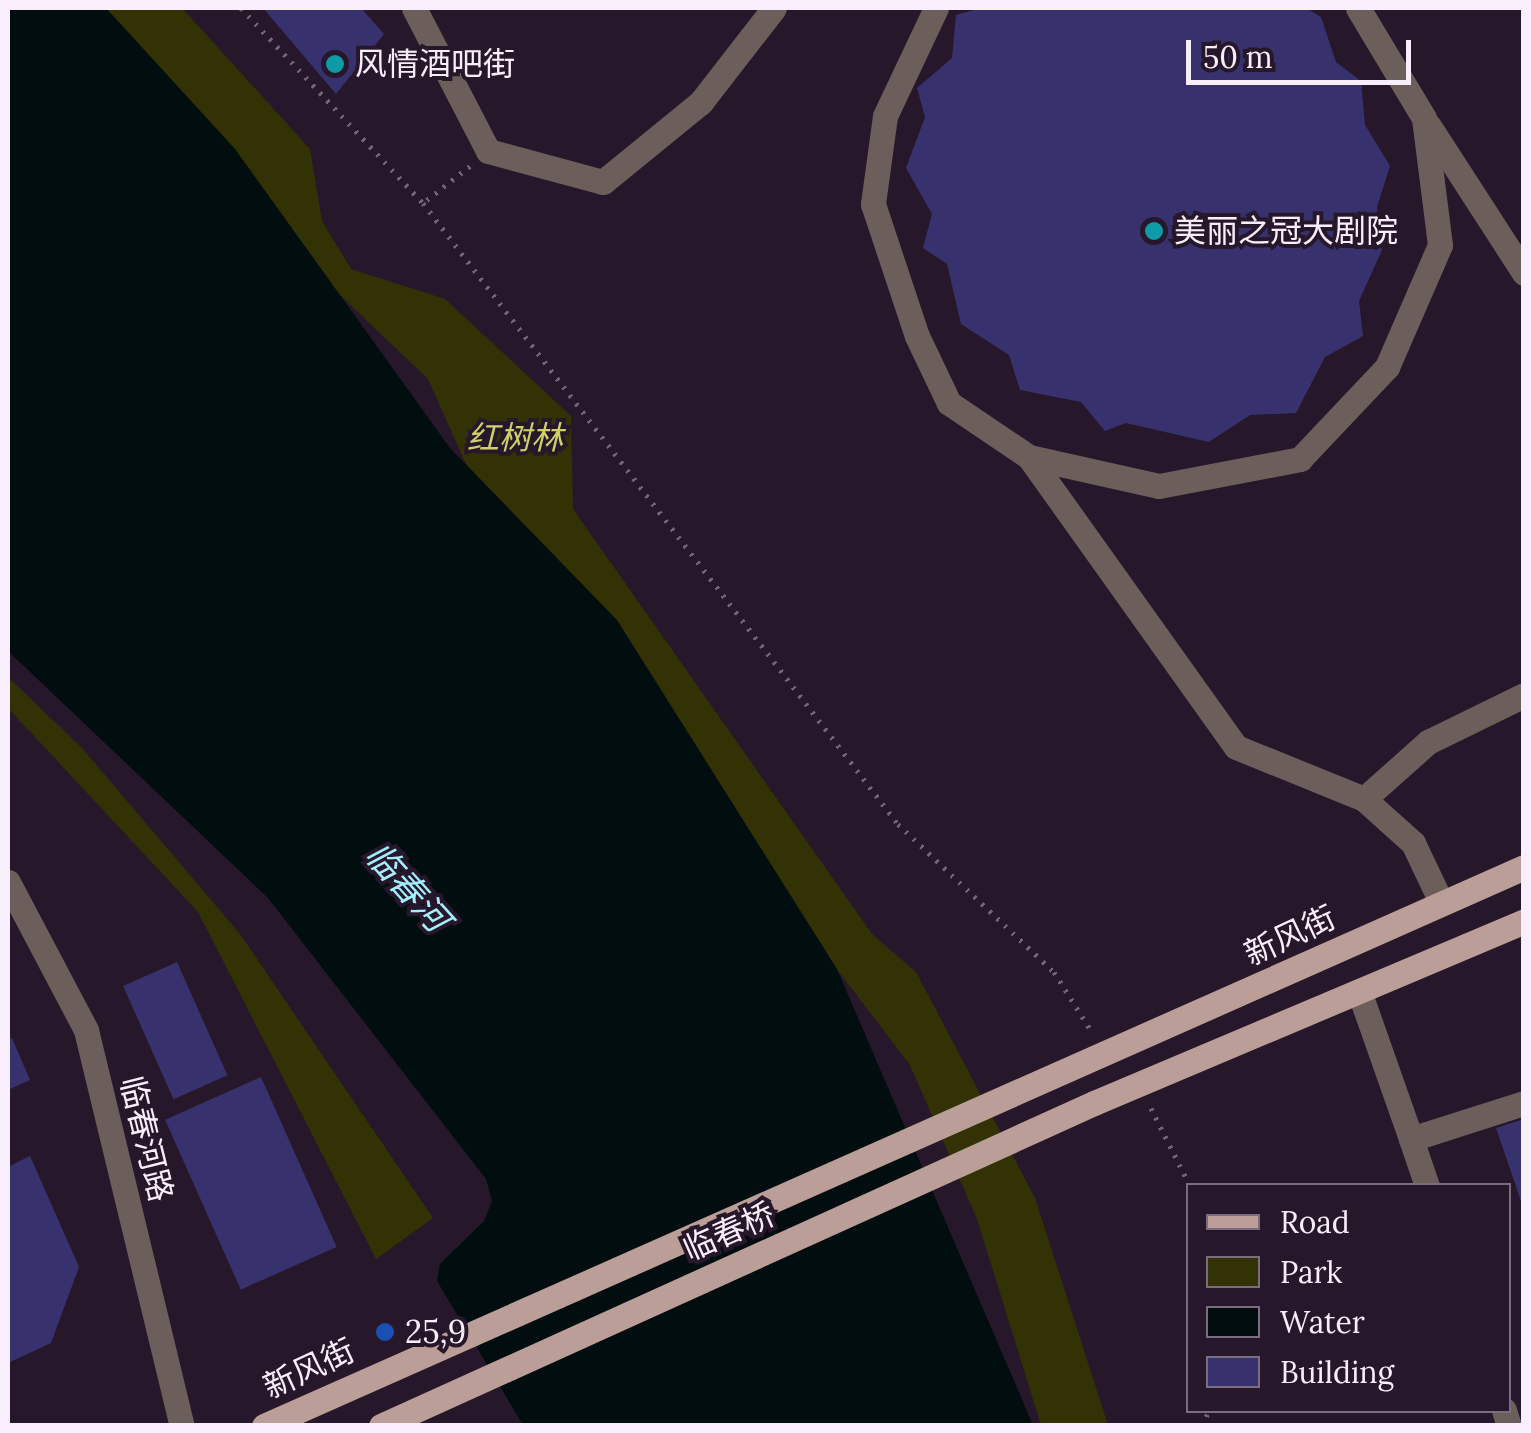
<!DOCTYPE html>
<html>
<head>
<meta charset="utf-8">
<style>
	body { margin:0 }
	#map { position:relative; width:1531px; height:1433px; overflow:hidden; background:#27172b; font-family:Lora,"Noto Sans SC",serif }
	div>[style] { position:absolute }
	.green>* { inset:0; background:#323205 }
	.water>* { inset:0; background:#020d0f }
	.building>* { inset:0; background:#37326d; transform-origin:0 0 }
	.path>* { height:5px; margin-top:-2.5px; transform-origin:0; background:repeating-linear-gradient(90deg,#726476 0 2.5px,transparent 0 10.5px) }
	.minor>* { height:25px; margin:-12.5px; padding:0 12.5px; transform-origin:12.5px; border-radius:12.5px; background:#6c5e5a }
	.major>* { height:25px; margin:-12.5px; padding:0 12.5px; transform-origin:12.5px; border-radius:12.5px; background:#bb9e97 }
	.dots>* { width:28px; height:28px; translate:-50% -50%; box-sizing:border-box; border:5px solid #27172b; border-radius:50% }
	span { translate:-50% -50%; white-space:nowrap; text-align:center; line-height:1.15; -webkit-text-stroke:8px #27172b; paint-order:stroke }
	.poi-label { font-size:32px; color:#f9eefc }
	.left { translate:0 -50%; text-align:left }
	.park-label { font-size:32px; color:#cfd168; font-style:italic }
	.street-label { font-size:32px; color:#f9eefc }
	.water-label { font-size:35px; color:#a2eefd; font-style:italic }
	.frame { position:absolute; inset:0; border:10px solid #f9eefc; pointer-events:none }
	.legend { position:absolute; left:1186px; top:1183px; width:325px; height:230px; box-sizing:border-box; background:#27172b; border:2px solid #7b6d7f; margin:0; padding:12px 18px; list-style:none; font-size:30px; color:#f9eefc }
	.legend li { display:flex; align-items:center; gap:20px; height:50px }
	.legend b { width:50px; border:2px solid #7b6d7f }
	.scale { position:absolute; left:1186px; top:40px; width:225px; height:45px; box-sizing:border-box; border:5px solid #f9eefc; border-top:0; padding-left:12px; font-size:30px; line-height:35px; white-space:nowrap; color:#f9eefc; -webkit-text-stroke:8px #27172b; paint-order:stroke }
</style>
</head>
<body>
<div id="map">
	<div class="green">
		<i style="clip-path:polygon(90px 8px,182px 8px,310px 149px,322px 221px,351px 269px,445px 299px,571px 416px,573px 509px,872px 934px,916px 972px,1035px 1198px,1108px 1425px,1041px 1425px,977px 1219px,910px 1065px,486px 509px,428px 379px,269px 227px)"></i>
		<i style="clip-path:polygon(8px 677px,82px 748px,240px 934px,433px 1218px,376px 1259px,198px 912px,8px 708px)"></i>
	</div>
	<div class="water">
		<i style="clip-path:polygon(8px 8px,106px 8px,235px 149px,450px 448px,617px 620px,837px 969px,1033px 1425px,523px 1425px,437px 1281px,440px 1264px,484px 1221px,492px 1201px,486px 1179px,268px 898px,8px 651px)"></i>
	</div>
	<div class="building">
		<i style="clip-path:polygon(263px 8px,361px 8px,384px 34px,336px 94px)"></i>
		<i style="clip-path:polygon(981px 8px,1306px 8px,1321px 17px,1336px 62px,1361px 81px,1365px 125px,1390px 166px,1377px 207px,1382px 250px,1359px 301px,1363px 336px,1325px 357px,1296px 413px,1250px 415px,1209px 442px,1126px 423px,1105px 431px,1081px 402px,1020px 390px,1009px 355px,961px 324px,947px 264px,923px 248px,932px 214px,906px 168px,925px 117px,917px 88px,952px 58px,956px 15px)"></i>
		<i style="left:177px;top:962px;width:124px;height:59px;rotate:66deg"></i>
		<i style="clip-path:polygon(12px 1038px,30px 1080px,8px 1090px,8px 1041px)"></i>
		<i style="left:261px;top:1077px;width:186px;height:105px;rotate:66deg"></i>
		<i style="clip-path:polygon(1524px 1119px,1524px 1207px,1523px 1207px,1496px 1128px)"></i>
		<i style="clip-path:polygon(30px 1156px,79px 1267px,51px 1343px,8px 1363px,8px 1167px)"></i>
	</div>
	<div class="path">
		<i style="left:241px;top:8px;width:267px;rotate:47deg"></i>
		<i style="left:470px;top:166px;width:60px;rotate:141.8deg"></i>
		<i style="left:423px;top:203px;width:782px;rotate:52.59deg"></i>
		<i style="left:898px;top:824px;width:215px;rotate:43.5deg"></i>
		<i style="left:1054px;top:972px;width:67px;rotate:57.7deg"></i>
		<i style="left:1151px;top:1108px;width:87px;rotate:63.4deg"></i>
		<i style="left:1202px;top:1426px;width:17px;rotate:-66deg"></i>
	</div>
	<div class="minor">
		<i style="left:414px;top:8px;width:161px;rotate:62.6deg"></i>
		<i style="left:488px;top:151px;width:119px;rotate:15.1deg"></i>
		<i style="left:603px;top:182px;width:127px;rotate:-39.2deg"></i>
		<i style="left:701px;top:102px;width:119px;rotate:-52.2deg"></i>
		<i style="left:936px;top:8px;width:119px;rotate:115.3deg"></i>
		<i style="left:885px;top:116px;width:89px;rotate:97.8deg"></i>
		<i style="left:873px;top:204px;width:139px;rotate:71.6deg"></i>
		<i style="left:917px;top:336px;width:74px;rotate:64.5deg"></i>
		<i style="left:949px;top:403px;width:97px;rotate:34deg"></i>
		<i style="left:1029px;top:457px;width:133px;rotate:12.6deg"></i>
		<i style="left:1159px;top:486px;width:144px;rotate:-10.8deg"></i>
		<i style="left:1300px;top:459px;width:127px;rotate:-46.6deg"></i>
		<i style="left:1387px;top:367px;width:133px;rotate:-66.5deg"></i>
		<i style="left:1440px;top:245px;width:128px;rotate:-97.2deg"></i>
		<i style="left:1424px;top:118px;width:128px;rotate:-121deg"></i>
		<i style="left:1429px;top:126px;width:175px;rotate:57.1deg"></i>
		<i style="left:1029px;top:457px;width:356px;rotate:54.5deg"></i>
		<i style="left:1236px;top:747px;width:138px;rotate:22.1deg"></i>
		<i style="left:1364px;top:799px;width:66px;rotate:41.9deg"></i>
		<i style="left:1413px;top:843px;width:65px;rotate:64.6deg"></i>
		<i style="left:1364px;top:799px;width:86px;rotate:-41.7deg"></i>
		<i style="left:1428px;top:742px;width:107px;rotate:-26.1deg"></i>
		<i style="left:8px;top:882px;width:167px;rotate:62.2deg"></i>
		<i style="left:86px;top:1030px;width:407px;rotate:76.4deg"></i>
		<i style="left:1359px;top:991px;width:157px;rotate:70.6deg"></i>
		<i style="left:1411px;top:1139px;width:119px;rotate:-17.7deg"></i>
		<i style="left:1411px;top:1139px;width:50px;rotate:71.2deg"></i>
		<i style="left:1504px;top:1410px;width:17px;rotate:73deg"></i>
	</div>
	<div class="major">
		<i style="left:264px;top:1426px;width:1378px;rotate:-23.92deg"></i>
		<i style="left:381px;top:1426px;width:783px;rotate:-24.37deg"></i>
		<i style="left:1094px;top:1103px;width:467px;rotate:-22.9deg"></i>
	</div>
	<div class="dots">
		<i style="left:335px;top:64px;background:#0f9aa8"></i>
		<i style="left:1154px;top:231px;background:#0f9aa8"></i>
		<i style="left:385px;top:1332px;background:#1a4fb4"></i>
	</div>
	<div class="poi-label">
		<span class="left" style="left:355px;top:64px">风情酒吧街</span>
		<span class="left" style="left:1174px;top:231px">美丽之冠大剧院</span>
		<span class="left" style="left:405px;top:1332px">25,9</span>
	</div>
	<div class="park-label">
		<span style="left:515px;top:438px">红树林</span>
	</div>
	<div class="street-label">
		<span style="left:1290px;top:936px;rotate:-25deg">新风街</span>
		<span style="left:146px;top:1139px;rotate:76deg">临春河路</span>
		<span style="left:729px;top:1232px;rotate:-24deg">临春桥</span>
		<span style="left:309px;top:1369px;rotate:-25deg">新风街</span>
	</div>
	<div class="water-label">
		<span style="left:407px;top:887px;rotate:48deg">临春河</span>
	</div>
	<div class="frame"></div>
	<ul class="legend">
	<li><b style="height:12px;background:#bb9e97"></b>Road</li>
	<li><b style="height:28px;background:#323205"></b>Park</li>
	<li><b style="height:28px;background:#020d0f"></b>Water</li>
	<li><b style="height:28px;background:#37326d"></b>Building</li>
	</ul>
	<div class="scale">50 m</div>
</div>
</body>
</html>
